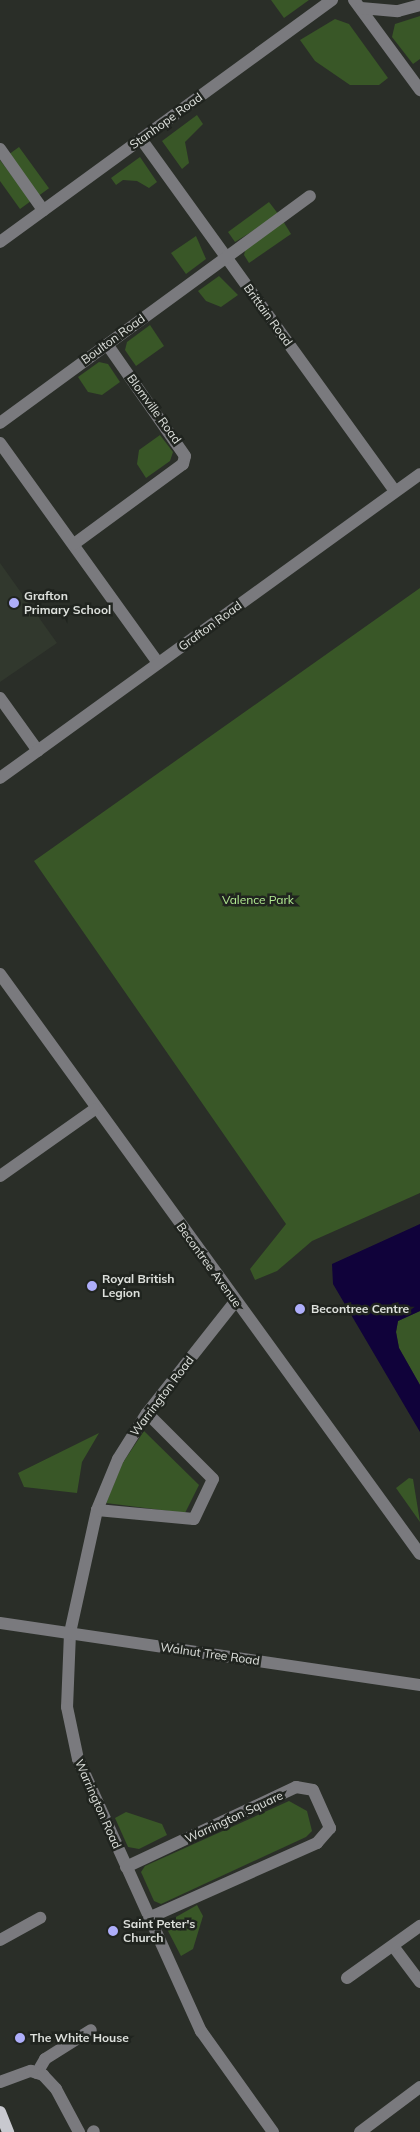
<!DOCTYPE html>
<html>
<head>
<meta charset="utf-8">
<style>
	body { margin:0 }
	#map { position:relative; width:420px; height:2132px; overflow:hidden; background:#2a2e28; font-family:Mulish,sans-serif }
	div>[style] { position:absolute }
	.built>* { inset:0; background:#31382d }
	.green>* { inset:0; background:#395727; transform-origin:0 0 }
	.water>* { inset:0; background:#10023a }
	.minor>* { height:12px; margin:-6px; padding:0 6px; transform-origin:6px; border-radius:6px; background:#7a7a7e }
	.major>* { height:12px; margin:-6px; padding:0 6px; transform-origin:6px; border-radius:6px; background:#c8c9cf }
	.dots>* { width:14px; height:14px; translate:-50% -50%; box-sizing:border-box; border:2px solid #20241f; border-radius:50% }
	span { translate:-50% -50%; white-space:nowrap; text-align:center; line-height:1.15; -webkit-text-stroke:5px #20241f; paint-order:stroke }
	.street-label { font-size:12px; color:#dde0dc }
	.poi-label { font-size:12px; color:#dde0dc; font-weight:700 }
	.left { translate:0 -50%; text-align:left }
	.park-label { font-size:12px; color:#b2eb92 }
</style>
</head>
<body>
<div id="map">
	<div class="built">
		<i style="clip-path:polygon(0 563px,57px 643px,0 682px)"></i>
	</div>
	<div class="green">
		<i style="clip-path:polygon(271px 0,309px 0,284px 18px)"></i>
		<i style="clip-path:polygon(420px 16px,420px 59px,413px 64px,392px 37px,395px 24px)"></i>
		<i style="clip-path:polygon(335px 19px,349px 24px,388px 78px,379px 85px,350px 85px,315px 61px,300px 40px)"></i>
		<i style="clip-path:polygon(197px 115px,203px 124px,185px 142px,189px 163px,182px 169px,162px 141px)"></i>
		<i style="left:19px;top:147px;width:51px;height:14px;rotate:54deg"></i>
		<i style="clip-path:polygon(140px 157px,157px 182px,149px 188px,137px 181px,123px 180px,116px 185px,111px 178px)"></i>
		<i style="clip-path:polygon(0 160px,31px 201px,20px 209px,0 181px)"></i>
		<i style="clip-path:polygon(269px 202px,279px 215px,235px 242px,228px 232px)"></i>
		<i style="clip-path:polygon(283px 221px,291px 234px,249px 263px,244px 255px,246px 247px)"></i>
		<i style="clip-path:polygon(196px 236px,206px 259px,186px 274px,171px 253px)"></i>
		<i style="clip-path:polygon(219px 276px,238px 295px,221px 307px,206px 301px,198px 291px)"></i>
		<i style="clip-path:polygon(150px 325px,164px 346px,136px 366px,125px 350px,127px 342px)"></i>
		<i style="clip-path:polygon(99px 362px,108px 364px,120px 382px,102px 395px,88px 392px,78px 377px)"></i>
		<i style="clip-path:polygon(160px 435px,173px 452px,170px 461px,146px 478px,137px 464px,139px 450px)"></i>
		<i style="clip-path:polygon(420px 588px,420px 1193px,312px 1241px,277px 1271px,255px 1280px,250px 1269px,286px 1224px,34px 861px)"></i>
		<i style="clip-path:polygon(420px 1311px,420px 1385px,399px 1348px,396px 1332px,398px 1321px)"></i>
		<i style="clip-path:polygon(144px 1431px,199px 1485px,185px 1513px,106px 1503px,122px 1464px)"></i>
		<i style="clip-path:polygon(99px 1433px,82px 1462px,77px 1493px,24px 1487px,18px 1473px)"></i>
		<i style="clip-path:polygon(409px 1478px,413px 1479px,420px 1522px,396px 1488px)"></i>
		<i style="clip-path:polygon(289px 1801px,307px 1811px,312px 1831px,306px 1837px,161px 1904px,154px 1901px,141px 1872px,145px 1866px)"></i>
		<i style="clip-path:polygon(126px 1812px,162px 1824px,167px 1835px,139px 1849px,128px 1847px,115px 1818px)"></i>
		<i style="clip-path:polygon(197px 1905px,203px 1916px,193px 1949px,181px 1956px,167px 1929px,169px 1921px)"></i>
	</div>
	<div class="water">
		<i style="clip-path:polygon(420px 1224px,420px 1311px,398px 1321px,396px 1332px,399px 1348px,420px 1385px,420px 1432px,333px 1284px,332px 1264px)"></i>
	</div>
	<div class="minor">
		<i style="left:354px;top:0;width:112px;rotate:53.7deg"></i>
		<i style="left:361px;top:8px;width:37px;rotate:5deg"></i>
		<i style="left:398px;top:11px;width:23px;rotate:-15deg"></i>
		<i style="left:141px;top:139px;width:434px;rotate:54.2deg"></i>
		<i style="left:0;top:149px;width:75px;rotate:54.8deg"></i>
		<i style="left:0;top:242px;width:411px;rotate:-36.1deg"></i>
		<i style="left:0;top:423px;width:384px;rotate:-36.2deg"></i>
		<i style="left:0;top:443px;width:271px;rotate:54.3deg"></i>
		<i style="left:74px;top:544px;width:135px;rotate:-36.3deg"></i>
		<i style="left:183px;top:464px;width:8px;rotate:-76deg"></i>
		<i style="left:185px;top:456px;width:136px;rotate:-124.9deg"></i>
		<i style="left:0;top:698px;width:65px;rotate:54.4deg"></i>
		<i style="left:0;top:778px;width:518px;rotate:-35.9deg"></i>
		<i style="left:0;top:974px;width:716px;rotate:54.09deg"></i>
		<i style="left:0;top:1176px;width:116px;rotate:-35.2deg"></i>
		<i style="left:234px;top:1303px;width:140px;rotate:128.3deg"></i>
		<i style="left:147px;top:1413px;width:54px;rotate:122.2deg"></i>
		<i style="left:118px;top:1459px;width:55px;rotate:112.4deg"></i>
		<i style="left:97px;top:1510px;width:126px;rotate:102.4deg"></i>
		<i style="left:70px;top:1633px;width:74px;rotate:92.3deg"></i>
		<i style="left:67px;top:1707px;width:53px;rotate:78.1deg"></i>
		<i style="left:78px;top:1759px;width:299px;rotate:65.7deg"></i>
		<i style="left:201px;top:2031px;width:124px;rotate:54.5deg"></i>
		<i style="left:97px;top:1510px;width:97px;rotate:5.3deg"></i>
		<i style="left:194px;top:1519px;width:44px;rotate:-64.6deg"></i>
		<i style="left:213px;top:1479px;width:93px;rotate:-135deg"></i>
		<i style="left:0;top:1623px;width:425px;rotate:8.4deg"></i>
		<i style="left:126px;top:1867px;width:188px;rotate:-25.2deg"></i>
		<i style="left:296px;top:1787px;width:17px;rotate:10deg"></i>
		<i style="left:313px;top:1790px;width:42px;rotate:65.9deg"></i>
		<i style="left:330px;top:1828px;width:20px;rotate:131deg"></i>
		<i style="left:317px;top:1843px;width:182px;rotate:156deg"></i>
		<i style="left:0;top:1940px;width:46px;rotate:-28.8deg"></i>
		<i style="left:393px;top:1946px;width:45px;rotate:53.1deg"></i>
		<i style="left:347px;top:1978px;width:90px;rotate:-35.5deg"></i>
		<i style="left:37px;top:2073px;width:16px;rotate:-60deg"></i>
		<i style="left:45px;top:2059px;width:54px;rotate:-32.2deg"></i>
		<i style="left:0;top:2082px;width:33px;rotate:-20deg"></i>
		<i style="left:31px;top:2071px;width:13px;rotate:18deg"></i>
		<i style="left:43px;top:2075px;width:19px;rotate:47deg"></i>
		<i style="left:56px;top:2089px;width:49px;rotate:61.9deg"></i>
		<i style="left:93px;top:2132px;width:1px;rotate:-45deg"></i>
		<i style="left:360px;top:2132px;width:75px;rotate:-36.9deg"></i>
	</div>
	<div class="major">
		<i style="left:0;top:2112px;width:22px;rotate:68deg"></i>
	</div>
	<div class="dots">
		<i style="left:14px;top:603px;background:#aeaefa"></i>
		<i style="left:92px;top:1286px;background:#aeaefa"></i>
		<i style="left:300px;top:1309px;background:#aeaefa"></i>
		<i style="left:113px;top:1931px;background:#aeaefa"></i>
		<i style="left:20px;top:2038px;background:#aeaefa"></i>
	</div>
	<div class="street-label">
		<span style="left:166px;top:121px;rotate:-36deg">Stanhope Road</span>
		<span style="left:268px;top:315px;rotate:54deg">Brittain Road</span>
		<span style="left:113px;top:339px;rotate:-36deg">Boulton Road</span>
		<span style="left:154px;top:409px;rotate:54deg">Blomville Road</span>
		<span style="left:210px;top:626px;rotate:-36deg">Grafton Road</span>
		<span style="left:209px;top:1265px;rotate:54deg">Becontree Avenue</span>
		<span style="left:162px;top:1396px;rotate:-53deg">Warrington Road</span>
		<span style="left:210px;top:1654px;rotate:8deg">Walnut Tree Road</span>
		<span style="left:98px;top:1804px;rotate:66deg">Warrington Road</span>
		<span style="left:234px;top:1817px;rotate:-25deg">Warrington Square</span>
	</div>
	<div class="poi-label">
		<span class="left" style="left:24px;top:603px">Grafton<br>Primary School</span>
		<span class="left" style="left:102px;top:1286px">Royal British<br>Legion</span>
		<span class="left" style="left:311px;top:1309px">Becontree Centre</span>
		<span class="left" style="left:123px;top:1931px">Saint Peter's<br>Church</span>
		<span class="left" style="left:30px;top:2038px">The White House</span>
	</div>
	<div class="park-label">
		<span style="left:258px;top:900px">Valence Park</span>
	</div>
</div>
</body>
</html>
